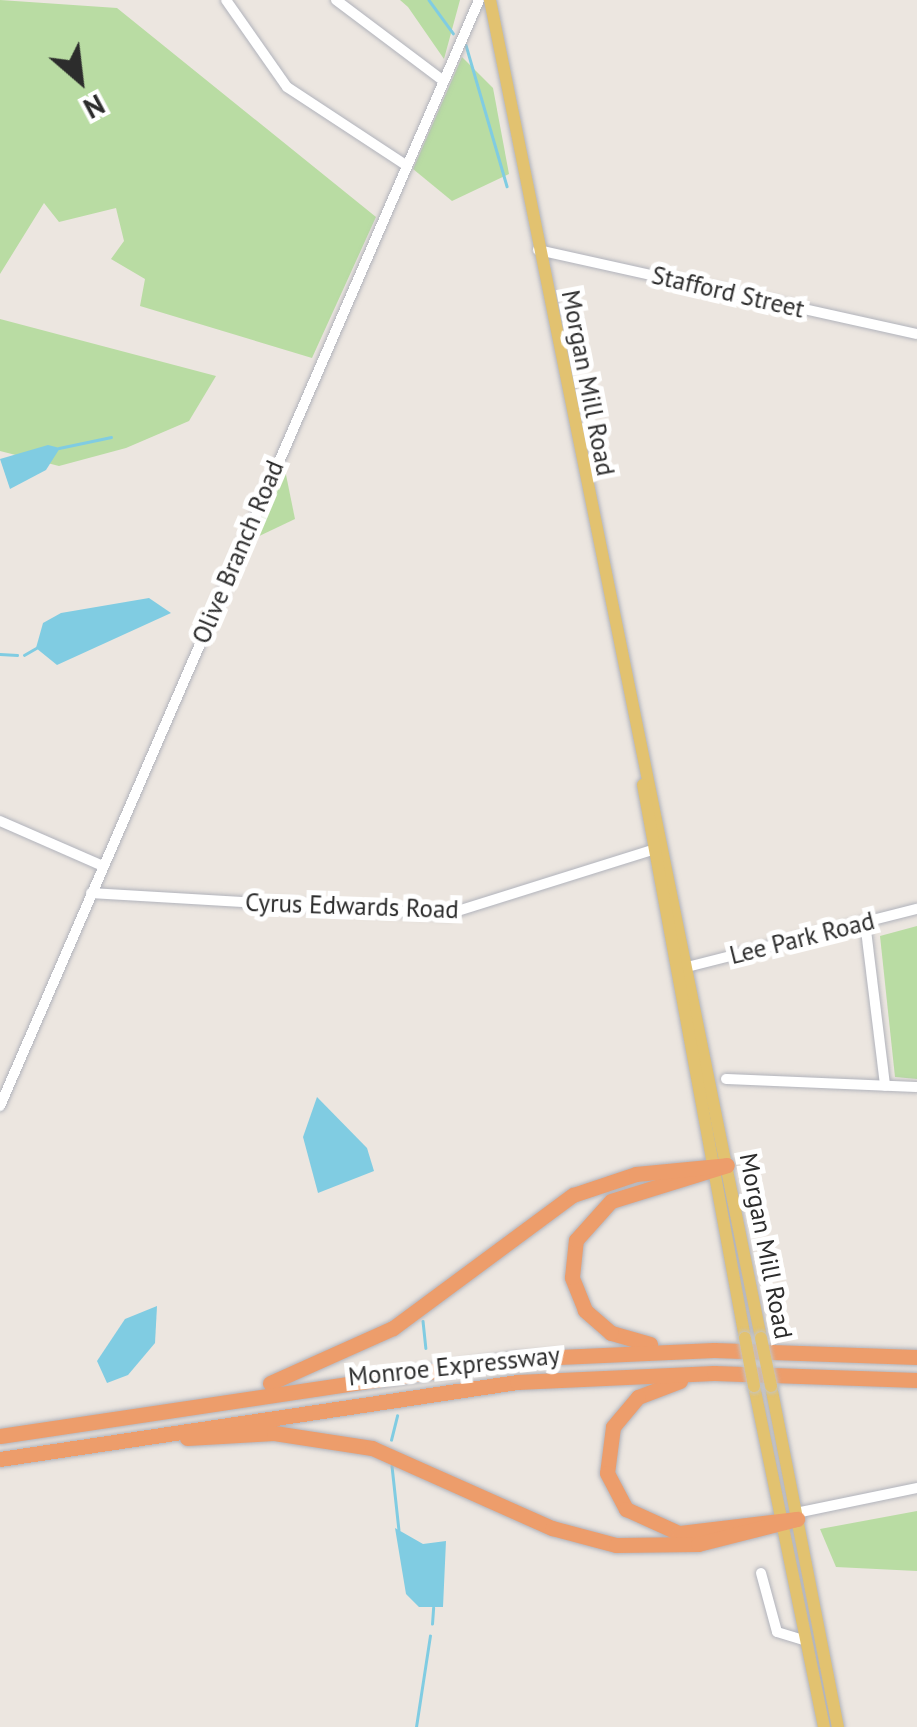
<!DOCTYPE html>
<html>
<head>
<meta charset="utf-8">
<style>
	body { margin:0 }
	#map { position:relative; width:917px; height:1727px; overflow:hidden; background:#ece6e0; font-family:"PT Sans",sans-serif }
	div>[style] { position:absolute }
	.green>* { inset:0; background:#b9dca3 }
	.water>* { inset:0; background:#80cce2 }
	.stream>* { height:2.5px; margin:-1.25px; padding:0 1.25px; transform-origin:1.25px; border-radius:1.25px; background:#80cce2 }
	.roads { filter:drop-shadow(0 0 2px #b1b3bb) drop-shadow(0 0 2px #b1b3bb) }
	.minor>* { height:10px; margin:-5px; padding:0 5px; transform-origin:5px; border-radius:5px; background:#fff }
	.major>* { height:12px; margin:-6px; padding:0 6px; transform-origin:6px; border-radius:6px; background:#e2c270 }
	.highway>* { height:15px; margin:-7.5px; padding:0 7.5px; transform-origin:7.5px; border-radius:7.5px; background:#ed9d6b }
	.bridges { filter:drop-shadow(0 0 2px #c4c4c4) drop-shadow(0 0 2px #c4c4c4) }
	.major-bridge>* { height:12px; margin:-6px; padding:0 6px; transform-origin:6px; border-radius:6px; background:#e2c270 }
	span { translate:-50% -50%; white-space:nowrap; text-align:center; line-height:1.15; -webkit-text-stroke:10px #fff; paint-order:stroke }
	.street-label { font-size:25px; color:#2c2c2c }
	.north { position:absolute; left:30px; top:30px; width:100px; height:100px; -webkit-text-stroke:8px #fff; paint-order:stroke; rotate:152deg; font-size:28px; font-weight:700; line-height:40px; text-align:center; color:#2c2c2c }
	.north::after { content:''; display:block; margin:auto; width:35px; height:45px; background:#2c2c2c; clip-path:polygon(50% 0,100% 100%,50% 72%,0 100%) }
</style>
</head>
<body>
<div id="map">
	<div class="green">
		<i style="clip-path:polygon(0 0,117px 8px,376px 217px,312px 358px,140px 306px,145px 279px,111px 259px,124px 241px,116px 208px,59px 222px,44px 203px,0 274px)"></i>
		<i style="clip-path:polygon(400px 0,460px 0,444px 59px,408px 7px)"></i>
		<i style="clip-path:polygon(462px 57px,493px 88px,509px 174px,452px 201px,413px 169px)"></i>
		<i style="clip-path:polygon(0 319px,216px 376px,189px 421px,126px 448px,59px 466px,0 451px)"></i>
		<i style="clip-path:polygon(283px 460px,295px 519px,251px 540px)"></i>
		<i style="clip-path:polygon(917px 926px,917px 1079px,895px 1077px,880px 936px)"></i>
		<i style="clip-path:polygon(917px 1511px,917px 1571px,836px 1567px,820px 1529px)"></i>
	</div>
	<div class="water">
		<i style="clip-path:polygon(48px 445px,60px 448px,46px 470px,10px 489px,0 459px)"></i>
		<i style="clip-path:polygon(149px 598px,171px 613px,57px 665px,36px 648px,43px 623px,61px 613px)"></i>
		<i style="clip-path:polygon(317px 1097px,367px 1148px,374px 1171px,318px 1193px,303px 1137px)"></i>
		<i style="clip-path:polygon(157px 1306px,155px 1343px,128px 1375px,107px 1383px,97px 1361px,125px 1319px)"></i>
		<i style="clip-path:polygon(395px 1528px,423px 1544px,446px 1541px,443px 1607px,419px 1607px,406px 1594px)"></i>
	</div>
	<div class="stream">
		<i style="left:429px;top:0;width:41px;rotate:54deg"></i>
		<i style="left:466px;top:45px;width:147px;rotate:73.8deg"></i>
		<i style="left:59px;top:448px;width:53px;rotate:-11.9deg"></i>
		<i style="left:0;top:654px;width:17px;rotate:3deg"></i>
		<i style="left:24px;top:655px;width:14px;rotate:-30deg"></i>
		<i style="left:423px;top:1321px;width:27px;rotate:84deg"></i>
		<i style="left:391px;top:1440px;width:25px;rotate:-76deg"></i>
		<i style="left:392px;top:1466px;width:64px;rotate:83.8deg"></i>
		<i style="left:432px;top:1624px;width:16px;rotate:-86deg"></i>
		<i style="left:416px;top:1727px;width:92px;rotate:-81.3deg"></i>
	</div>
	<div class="roads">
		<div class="minor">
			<i style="left:226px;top:0;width:106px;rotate:55deg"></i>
			<i style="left:287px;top:87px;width:140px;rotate:33.3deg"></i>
			<i style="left:336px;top:0;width:131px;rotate:37deg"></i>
			<i style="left:538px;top:250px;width:388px;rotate:12.5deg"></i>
			<i style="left:0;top:821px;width:112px;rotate:23.6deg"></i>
			<i style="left:91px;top:893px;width:358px;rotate:3.4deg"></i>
			<i style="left:448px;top:914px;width:224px;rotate:-17.4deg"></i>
			<i style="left:865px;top:922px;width:165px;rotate:83deg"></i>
			<i style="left:687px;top:967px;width:237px;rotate:-14.2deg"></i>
			<i style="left:726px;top:1079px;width:191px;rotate:2.4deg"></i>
			<i style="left:0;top:1106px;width:1205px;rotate:-66.58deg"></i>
			<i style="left:796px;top:1513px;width:124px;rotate:-11.7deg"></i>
			<i style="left:761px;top:1573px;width:61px;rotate:74.8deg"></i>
			<i style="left:777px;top:1632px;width:31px;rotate:17deg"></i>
		</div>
		<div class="major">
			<i style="left:490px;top:0;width:1365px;rotate:78.55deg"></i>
			<i style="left:643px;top:785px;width:562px;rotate:79.55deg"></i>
			<i style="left:754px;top:1386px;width:348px;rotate:78.4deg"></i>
			<i style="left:771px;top:1386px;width:348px;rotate:78.9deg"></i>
		</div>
		<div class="highway">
			<i style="left:650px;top:1344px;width:41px;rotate:-164.2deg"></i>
			<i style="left:611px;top:1333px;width:35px;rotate:-139deg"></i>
			<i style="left:585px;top:1310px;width:35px;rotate:-112deg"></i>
			<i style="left:572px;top:1277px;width:37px;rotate:-84deg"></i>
			<i style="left:576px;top:1240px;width:52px;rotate:-48.1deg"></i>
			<i style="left:611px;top:1201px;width:121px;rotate:-17.2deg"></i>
			<i style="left:680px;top:1381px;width:45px;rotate:159.1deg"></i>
			<i style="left:638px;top:1397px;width:39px;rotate:130deg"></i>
			<i style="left:613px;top:1427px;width:46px;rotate:97.4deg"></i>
			<i style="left:607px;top:1473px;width:41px;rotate:62.2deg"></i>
			<i style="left:626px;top:1509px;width:58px;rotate:24.4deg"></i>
			<i style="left:679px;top:1533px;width:119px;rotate:-6.8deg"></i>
			<i style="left:270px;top:1383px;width:135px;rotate:-24.1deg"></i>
			<i style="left:393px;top:1328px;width:224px;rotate:-36.5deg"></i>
			<i style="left:573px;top:1195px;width:66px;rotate:-18.4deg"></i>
			<i style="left:636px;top:1174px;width:91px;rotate:-5.6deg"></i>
			<i style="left:0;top:1436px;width:521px;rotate:-8.5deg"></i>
			<i style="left:515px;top:1359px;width:199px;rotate:-2.6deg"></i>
			<i style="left:714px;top:1350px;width:203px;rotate:2deg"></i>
			<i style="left:187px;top:1438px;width:87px;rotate:-3.3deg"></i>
			<i style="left:274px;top:1433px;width:99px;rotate:8.7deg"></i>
			<i style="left:372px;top:1448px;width:197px;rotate:24deg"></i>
			<i style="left:552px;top:1528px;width:66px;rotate:14.9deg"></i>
			<i style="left:616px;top:1545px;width:82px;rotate:-0.7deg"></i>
			<i style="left:698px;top:1544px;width:102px;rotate:-14.2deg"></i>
			<i style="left:0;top:1459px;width:523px;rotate:-8.47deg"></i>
			<i style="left:517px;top:1382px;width:197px;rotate:-2.6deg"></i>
			<i style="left:714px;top:1373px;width:203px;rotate:2deg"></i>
		</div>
	</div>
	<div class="bridges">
		<div class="major-bridge">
			<i style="left:745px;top:1338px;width:49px;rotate:79.4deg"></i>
			<i style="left:761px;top:1338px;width:49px;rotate:78.2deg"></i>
		</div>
	</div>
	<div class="street-label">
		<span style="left:728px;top:292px;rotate:13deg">Stafford Street</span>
		<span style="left:588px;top:383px;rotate:79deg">Morgan Mill Road</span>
		<span style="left:238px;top:552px;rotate:-67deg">Olive Branch Road</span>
		<span style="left:352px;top:906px;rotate:2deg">Cyrus Edwards Road</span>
		<span style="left:802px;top:938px;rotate:-14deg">Lee Park Road</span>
		<span style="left:766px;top:1246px;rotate:79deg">Morgan Mill Road</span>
		<span style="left:454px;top:1366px;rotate:-6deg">Monroe Expressway</span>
	</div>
	<div class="north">N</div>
</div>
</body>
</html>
